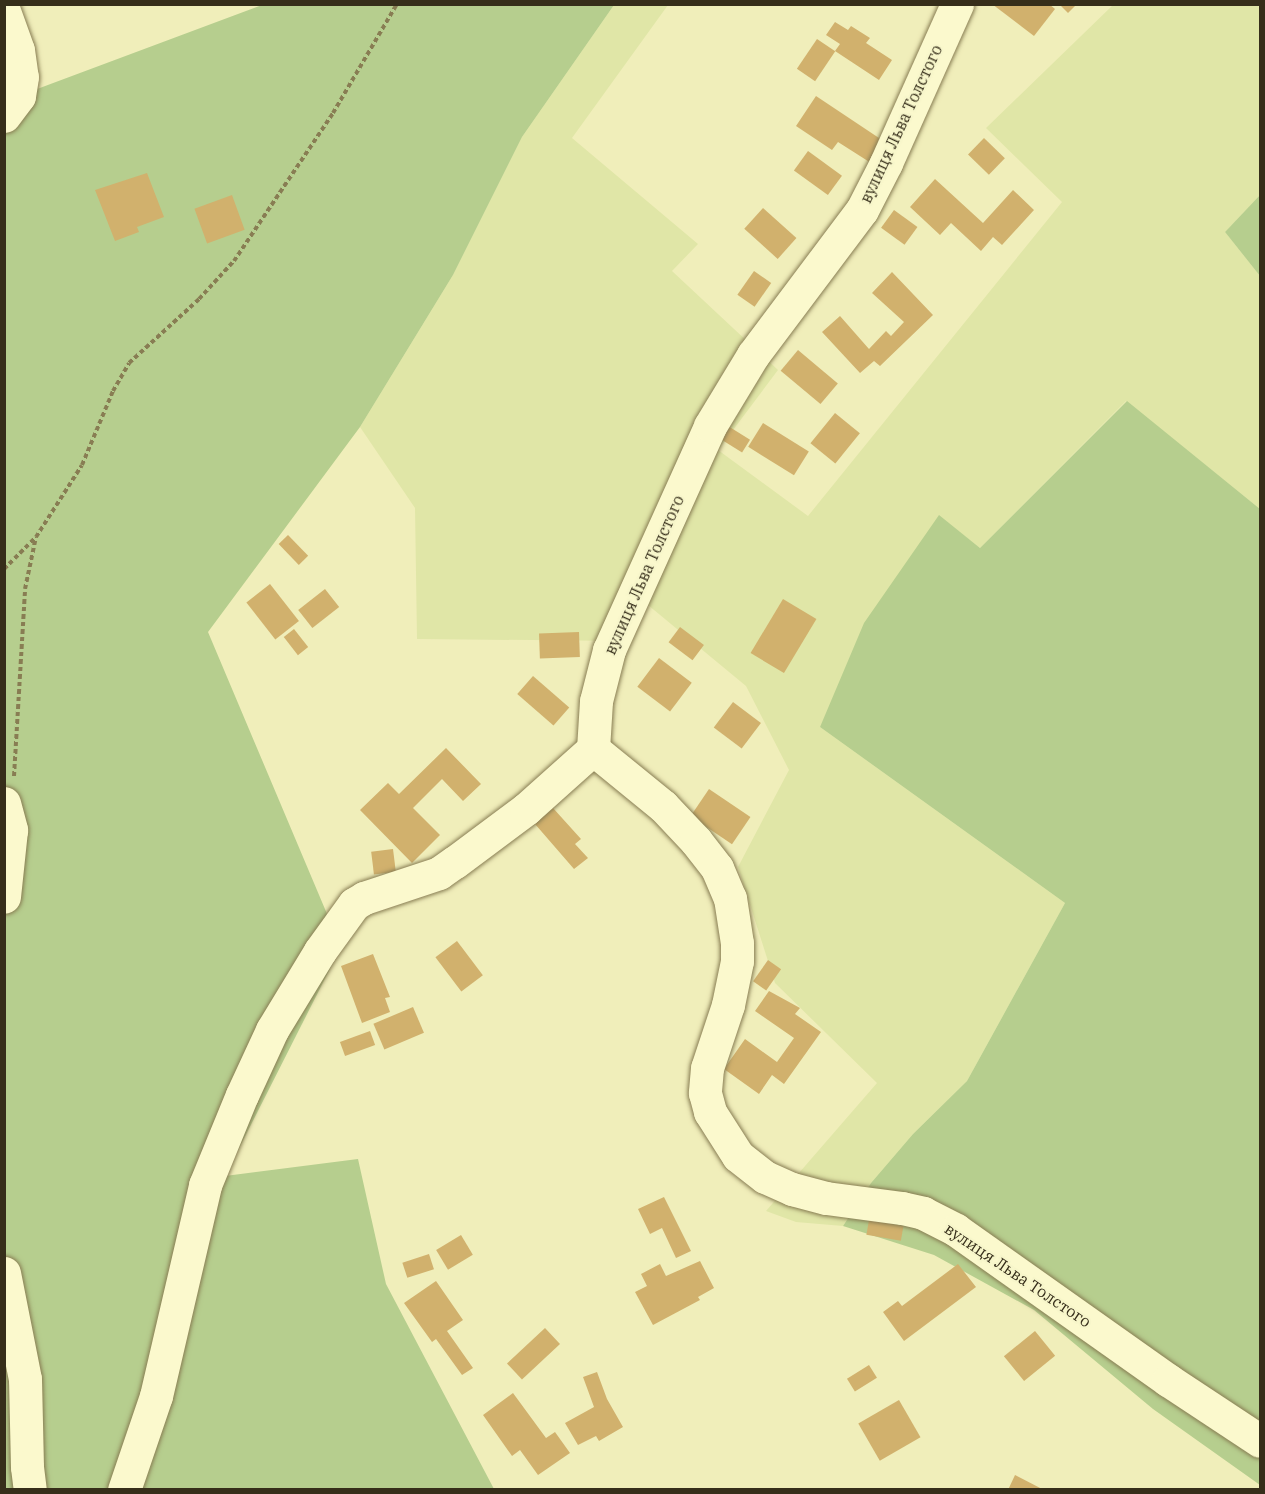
<!DOCTYPE html>
<html>
<head>
<meta charset="utf-8">
<style>
	body { margin:0 }
	#map { position:relative; width:1265px; height:1494px; overflow:hidden; background:#f0eeba; font-family:"IBM Plex Serif",serif }
	div>[style] { position:absolute }
	.farmland>* { inset:0; background:#e0e6a7 }
	.green>* { inset:0; background:#b6ce8e }
	.building>* { inset:0; background:#d1b16d; transform-origin:0 0 }
	.path>* { height:4px; margin-top:-2px; transform-origin:0; background:repeating-linear-gradient(90deg,#887d53 0 4.5px,transparent 0 7.5px) }
	.roads { filter:drop-shadow(0 0 2px #887d53) drop-shadow(0 0 2px #887d53) }
	.minor>* { height:33px; margin:-16.5px; padding:0 16.5px; transform-origin:16.5px; border-radius:16.5px; background:#fbf9cd }
	span { translate:-50% -50%; white-space:nowrap; text-align:center; line-height:1.15; -webkit-text-stroke:4.5px #f7f6ca; paint-order:stroke }
	.street-label { font-size:16px; color:#362e1a }
	.frame { position:absolute; inset:0; border:6px solid #362e1a; pointer-events:none }
</style>
</head>
<body>
<div id="map">
	<div class="farmland">
		<i style="clip-path:polygon(614px 5px,668px 5px,572px 138px,698px 244px,672px 271px,778px 370px,718px 450px,808px 516px,1062px 202px,986px 128px,1113px 5px,1260px 5px,1260px 195px,1225px 232px,1260px 276px,1260px 509px,1126px 401px,980px 548px,939px 516px,820px 727px,1065px 903px,967px 1081px,913px 1134px,871px 1183px,843px 1226px,796px 1222px,766px 1211px,877px 1083px,775px 983px,738px 867px,789px 770px,746px 686px,648px 605px,627px 641px,417px 639px,415px 508px,360px 427px,453px 275px,522px 137px)"></i>
	</div>
	<div class="green">
		<i style="clip-path:polygon(262px 5px,614px 5px,522px 137px,453px 275px,360px 427px,208px 632px,341px 947px,225px 1176px,358px 1159px,386px 1284px,494px 1489px,5px 1490px,5px 101px)"></i>
		<i style="clip-path:polygon(1260px 195px,1260px 276px,1225px 232px)"></i>
		<i style="clip-path:polygon(1127px 401px,1260px 509px,1260px 1485px,1153px 1409px,1034px 1310px,934px 1255px,843px 1226px,871px 1183px,913px 1134px,967px 1081px,1065px 903px,820px 727px,864px 623px,939px 515px,980px 548px)"></i>
	</div>
	<div class="building">
		<i style="clip-path:polygon(992px 4px,1049px 4px,1055px 9px,1034px 36px)"></i>
		<i style="clip-path:polygon(1059px 4px,1077px 4px,1068px 13px)"></i>
		<i style="clip-path:polygon(835px 22px,848px 30px,851px 26px,870px 38px,866px 43px,892px 60px,879px 80px,835px 51px,840px 44px,826px 35px)"></i>
		<i style="left:817px;top:39px;width:22px;height:36px;rotate:34deg"></i>
		<i style="clip-path:polygon(816px 96px,882px 140px,871px 163px,838px 142px,832px 150px,796px 126px)"></i>
		<i style="left:984px;top:138px;width:29px;height:23px;rotate:44deg"></i>
		<i style="left:808px;top:151px;width:42px;height:24px;rotate:36deg"></i>
		<i style="clip-path:polygon(147px 173px,164px 217px,137px 227px,139px 232px,115px 241px,95px 190px)"></i>
		<i style="clip-path:polygon(935px 179px,983px 223px,1013px 190px,1034px 210px,1002px 245px,993px 237px,981px 251px,951px 223px,940px 235px,910px 207px)"></i>
		<i style="left:232px;top:195px;width:37px;height:40px;rotate:70deg"></i>
		<i style="left:763px;top:208px;width:45px;height:28px;rotate:42deg"></i>
		<i style="left:894px;top:210px;width:29px;height:22px;rotate:36deg"></i>
		<i style="left:754px;top:271px;width:21px;height:29px;rotate:35deg"></i>
		<i style="clip-path:polygon(892px 272px,933px 315px,880px 366px,874px 361px,860px 373px,822px 332px,840px 316px,869px 349px,886px 331px,891px 336px,904px 322px,872px 293px)"></i>
		<i style="left:798px;top:350px;width:52px;height:27px;rotate:40deg"></i>
		<i style="left:835px;top:413px;width:32px;height:39px;rotate:39deg"></i>
		<i style="left:763px;top:423px;width:54px;height:28px;rotate:32deg"></i>
		<i style="left:728px;top:426px;width:26px;height:15px;rotate:32deg"></i>
		<i style="left:288px;top:535px;width:29px;height:13px;rotate:46deg"></i>
		<i style="left:270px;top:584px;width:47px;height:30px;rotate:52deg"></i>
		<i style="left:325px;top:589px;width:23px;height:34px;rotate:52deg"></i>
		<i style="left:783px;top:599px;width:39px;height:63px;rotate:31deg"></i>
		<i style="left:680px;top:627px;width:30px;height:19px;rotate:37deg"></i>
		<i style="left:294px;top:629px;width:23px;height:13px;rotate:52deg"></i>
		<i style="left:579px;top:632px;width:25px;height:40px;rotate:88deg"></i>
		<i style="left:659px;top:658px;width:41px;height:36px;rotate:37deg"></i>
		<i style="left:533px;top:676px;width:48px;height:24px;rotate:41deg"></i>
		<i style="left:733px;top:702px;width:35px;height:32px;rotate:37deg"></i>
		<i style="clip-path:polygon(446px 748px,481px 784px,463px 801px,442px 779px,413px 808px,440px 835px,412px 863px,360px 810px,388px 783px,399px 794px)"></i>
		<i style="left:709px;top:789px;width:50px;height:33px;rotate:34deg"></i>
		<i style="clip-path:polygon(553px 808px,581px 839px,575px 844px,588px 858px,574px 869px,535px 824px)"></i>
		<i style="left:393px;top:849px;width:23px;height:22px;rotate:83deg"></i>
		<i style="left:457px;top:941px;width:43px;height:27px;rotate:53deg"></i>
		<i style="clip-path:polygon(373px 954px,390px 997px,385px 998px,390px 1012px,362px 1023px,341px 966px)"></i>
		<i style="left:768px;top:960px;width:16px;height:26px;rotate:35deg"></i>
		<i style="clip-path:polygon(769px 991px,800px 1008px,795px 1014px,821px 1032px,784px 1084px,772px 1075px,759px 1094px,724px 1069px,745px 1039px,777px 1062px,794px 1038px,755px 1011px)"></i>
		<i style="left:413px;top:1007px;width:28px;height:43px;rotate:67deg"></i>
		<i style="left:370px;top:1031px;width:15px;height:32px;rotate:70deg"></i>
		<i style="clip-path:polygon(664px 1197px,691px 1251px,676px 1258px,662px 1228px,650px 1234px,638px 1209px)"></i>
		<i style="left:869px;top:1220px;width:35px;height:15px;rotate:10deg"></i>
		<i style="left:461px;top:1235px;width:23px;height:29px;rotate:59deg"></i>
		<i style="left:429px;top:1254px;width:16px;height:28px;rotate:72deg"></i>
		<i style="clip-path:polygon(700px 1261px,714px 1288px,698px 1297px,700px 1300px,653px 1325px,635px 1292px,647px 1286px,641px 1274px,660px 1264px,666px 1276px)"></i>
		<i style="clip-path:polygon(958px 1264px,976px 1287px,904px 1341px,883px 1312px,898px 1301px,902px 1306px)"></i>
		<i style="clip-path:polygon(436px 1281px,463px 1320px,447px 1331px,473px 1368px,462px 1375px,436px 1339px,432px 1342px,404px 1303px)"></i>
		<i style="left:545px;top:1328px;width:22px;height:52px;rotate:47deg"></i>
		<i style="left:1035px;top:1331px;width:32px;height:40px;rotate:51deg"></i>
		<i style="left:869px;top:1365px;width:15px;height:26px;rotate:58deg"></i>
		<i style="clip-path:polygon(597px 1372px,607px 1399px,623px 1427px,599px 1441px,596px 1436px,578px 1445px,565px 1423px,594px 1407px,583px 1377px)"></i>
		<i style="clip-path:polygon(513px 1393px,546px 1438px,555px 1432px,570px 1453px,538px 1475px,520px 1450px,512px 1456px,483px 1415px)"></i>
		<i style="left:899px;top:1400px;width:43px;height:47px;rotate:60deg"></i>
		<i style="clip-path:polygon(1015px 1475px,1044px 1490px,1008px 1490px)"></i>
	</div>
	<div class="path">
		<i style="left:4px;top:569px;width:44px;rotate:-45deg"></i>
		<i style="left:14px;top:776px;width:187px;rotate:-86.6deg"></i>
		<i style="left:25px;top:589px;width:53px;rotate:-78.1deg"></i>
		<i style="left:36px;top:537px;width:85px;rotate:-57.4deg"></i>
		<i style="left:82px;top:465px;width:80px;rotate:-67.3deg"></i>
		<i style="left:113px;top:391px;width:32px;rotate:-60deg"></i>
		<i style="left:129px;top:363px;width:95px;rotate:-42.4deg"></i>
		<i style="left:199px;top:299px;width:52px;rotate:-47.4deg"></i>
		<i style="left:234px;top:261px;width:178px;rotate:-56.2deg"></i>
		<i style="left:333px;top:113px;width:126px;rotate:-59.6deg"></i>
	</div>
	<div class="roads">
		<div class="minor">
			<i style="left:4px;top:11px;width:41px;rotate:70.3deg"></i>
			<i style="left:18px;top:50px;width:27px;rotate:82deg"></i>
			<i style="left:22px;top:77px;width:19px;rotate:99deg"></i>
			<i style="left:19px;top:96px;width:25px;rotate:127deg"></i>
			<i style="left:593px;top:749px;width:90px;rotate:39.2deg"></i>
			<i style="left:663px;top:806px;width:48px;rotate:46.7deg"></i>
			<i style="left:696px;top:841px;width:34px;rotate:52deg"></i>
			<i style="left:717px;top:868px;width:33px;rotate:67deg"></i>
			<i style="left:730px;top:898px;width:46px;rotate:81.2deg"></i>
			<i style="left:737px;top:943px;width:18px;rotate:90deg"></i>
			<i style="left:737px;top:961px;width:45px;rotate:101.6deg"></i>
			<i style="left:728px;top:1005px;width:66px;rotate:108.4deg"></i>
			<i style="left:707px;top:1068px;width:25px;rotate:95deg"></i>
			<i style="left:705px;top:1093px;width:20px;rotate:75deg"></i>
			<i style="left:710px;top:1112px;width:52px;rotate:57.5deg"></i>
			<i style="left:738px;top:1156px;width:34px;rotate:38deg"></i>
			<i style="left:765px;top:1177px;width:30px;rotate:24deg"></i>
			<i style="left:792px;top:1189px;width:35px;rotate:15deg"></i>
			<i style="left:826px;top:1198px;width:77px;rotate:7.5deg"></i>
			<i style="left:902px;top:1208px;width:22px;rotate:13deg"></i>
			<i style="left:923px;top:1213px;width:37px;rotate:27deg"></i>
			<i style="left:956px;top:1230px;width:260px;rotate:35.3deg"></i>
			<i style="left:1168px;top:1380px;width:110px;rotate:33.5deg"></i>
			<i style="left:593px;top:749px;width:48px;rotate:-86.4deg"></i>
			<i style="left:596px;top:701px;width:53px;rotate:-75.7deg"></i>
			<i style="left:609px;top:650px;width:246px;rotate:-65.7deg"></i>
			<i style="left:710px;top:426px;width:83px;rotate:-58.8deg"></i>
			<i style="left:753px;top:355px;width:181px;rotate:-53.1deg"></i>
			<i style="left:862px;top:210px;width:53px;rotate:-62.9deg"></i>
			<i style="left:886px;top:163px;width:174px;rotate:-65.9deg"></i>
			<i style="left:4px;top:803px;width:28px;rotate:75deg"></i>
			<i style="left:11px;top:830px;width:67px;rotate:96deg"></i>
			<i style="left:4px;top:1273px;width:108px;rotate:78.8deg"></i>
			<i style="left:25px;top:1379px;width:88px;rotate:88.7deg"></i>
			<i style="left:27px;top:1467px;width:23px;rotate:83deg"></i>
			<i style="left:124px;top:1490px;width:99px;rotate:-71.2deg"></i>
			<i style="left:156px;top:1396px;width:217px;rotate:-76.9deg"></i>
			<i style="left:205px;top:1185px;width:97px;rotate:-67.7deg"></i>
			<i style="left:242px;top:1095px;width:72px;rotate:-65.2deg"></i>
			<i style="left:272px;top:1030px;width:92px;rotate:-58.7deg"></i>
			<i style="left:320px;top:951px;width:58px;rotate:-54.1deg"></i>
			<i style="left:354px;top:904px;width:12px;rotate:-31deg"></i>
			<i style="left:364px;top:898px;width:79px;rotate:-18.4deg"></i>
			<i style="left:439px;top:873px;width:19px;rotate:-35deg"></i>
			<i style="left:455px;top:862px;width:89px;rotate:-36.7deg"></i>
			<i style="left:526px;top:809px;width:90px;rotate:-41.8deg"></i>
		</div>
	</div>
	<div class="street-label">
		<span style="left:901px;top:124px;rotate:-65deg">вулиця Льва Толстого</span>
		<span style="left:644px;top:575px;rotate:-66deg">вулиця Льва Толстого</span>
		<span style="left:1018px;top:1275px;rotate:34deg">вулиця Льва Толстого</span>
	</div>
	<div class="frame"></div>
</div>
</body>
</html>
